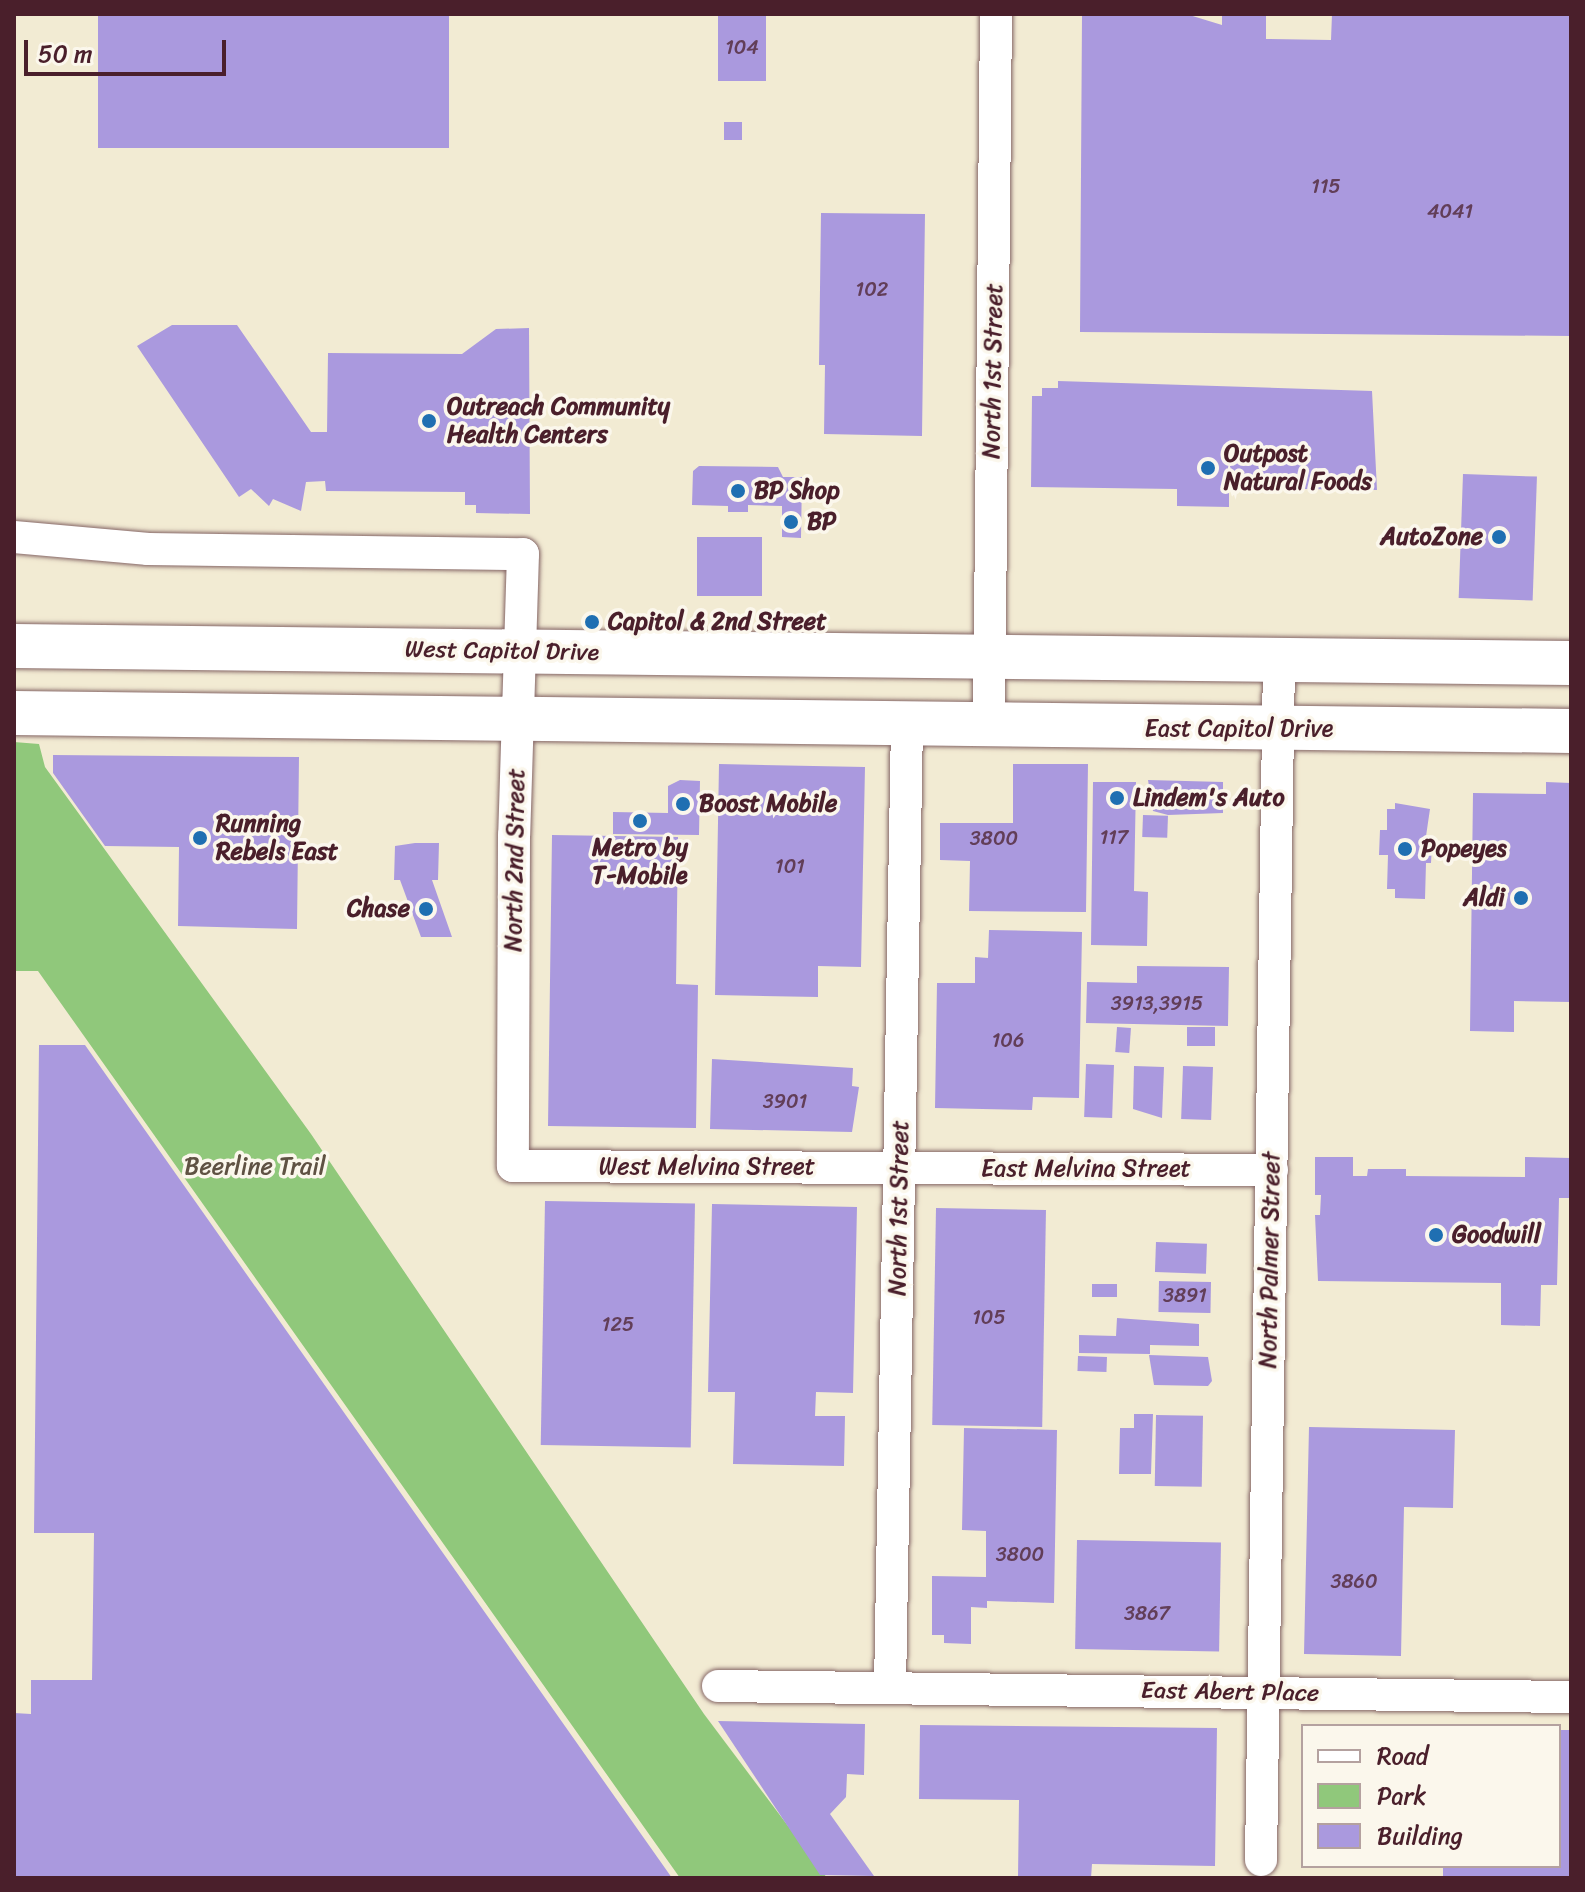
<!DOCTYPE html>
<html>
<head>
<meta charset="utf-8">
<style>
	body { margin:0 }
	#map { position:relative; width:1585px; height:1892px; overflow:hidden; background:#f2ebd3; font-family:Sriracha,sans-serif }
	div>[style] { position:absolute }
	.green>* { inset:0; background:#90c87b }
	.building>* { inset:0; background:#aa99de; transform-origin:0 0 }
	.roads { filter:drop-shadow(0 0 2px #856666) drop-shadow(0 0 2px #856666) }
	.street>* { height:32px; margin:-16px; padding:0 16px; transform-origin:16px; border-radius:16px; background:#fff }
	.primary>* { height:44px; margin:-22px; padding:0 22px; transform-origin:22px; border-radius:22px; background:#fff }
	.dots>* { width:22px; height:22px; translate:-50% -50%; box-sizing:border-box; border:4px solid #fbf7ec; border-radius:50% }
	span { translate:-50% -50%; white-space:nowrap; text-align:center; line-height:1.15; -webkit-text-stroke:7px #fbf7ec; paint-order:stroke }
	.number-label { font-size:20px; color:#623e58 }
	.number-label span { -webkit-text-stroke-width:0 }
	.street-label { font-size:24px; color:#4a1f2b }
	.poi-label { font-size:24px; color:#4a1f2b; font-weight:700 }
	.left { translate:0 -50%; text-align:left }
	.right { translate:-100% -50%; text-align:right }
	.park-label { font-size:24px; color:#5f5243 }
	.frame { position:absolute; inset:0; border:16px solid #4a1f2b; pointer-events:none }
	.legend { position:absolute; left:1301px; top:1724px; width:260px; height:144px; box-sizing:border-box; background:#fbf7ec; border:2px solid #b4a19f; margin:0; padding:10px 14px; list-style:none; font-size:24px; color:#4a1f2b }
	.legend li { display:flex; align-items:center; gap:16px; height:40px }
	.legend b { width:40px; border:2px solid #b4a19f }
	.scale { position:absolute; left:24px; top:40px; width:202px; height:36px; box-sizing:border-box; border:4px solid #4a1f2b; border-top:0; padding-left:10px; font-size:24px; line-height:28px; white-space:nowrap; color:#4a1f2b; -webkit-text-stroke:6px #fbf7ec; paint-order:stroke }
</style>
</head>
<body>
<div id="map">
	<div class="green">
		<i style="clip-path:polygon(14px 742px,39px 744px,45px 767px,311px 1134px,704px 1714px,827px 1878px,680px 1878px,38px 971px,14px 971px)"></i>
	</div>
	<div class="building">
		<i style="left:98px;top:14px;width:351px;height:134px"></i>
		<i style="left:718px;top:14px;width:48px;height:67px"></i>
		<i style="clip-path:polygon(1082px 14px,1186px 14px,1222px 25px,1222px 14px,1266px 14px,1266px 39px,1331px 40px,1332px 14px,1571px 14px,1571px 336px,1080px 332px)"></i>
		<i style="left:724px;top:122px;width:18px;height:18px"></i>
		<i style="clip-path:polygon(821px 213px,925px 214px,922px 436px,824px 434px,825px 365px,819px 365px)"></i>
		<i style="clip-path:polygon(172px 325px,237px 325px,311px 432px,327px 432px,328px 353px,462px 354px,496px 329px,529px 328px,530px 514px,476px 513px,476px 505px,465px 505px,465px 492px,326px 491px,325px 481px,306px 482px,301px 511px,273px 499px,269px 506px,251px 489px,239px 497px,137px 346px)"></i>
		<i style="clip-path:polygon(1058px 381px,1372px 391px,1377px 490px,1229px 488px,1229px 507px,1177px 506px,1177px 489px,1031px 487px,1032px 396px,1042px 396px,1042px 388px,1058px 388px)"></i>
		<i style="clip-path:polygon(699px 466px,778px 467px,783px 477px,802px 477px,801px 538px,782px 537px,782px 506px,748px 505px,748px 512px,728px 512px,728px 506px,692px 505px,693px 471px)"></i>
		<i style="left:1463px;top:474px;width:74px;height:124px;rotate:2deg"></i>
		<i style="left:697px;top:537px;width:65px;height:59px"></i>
		<i style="clip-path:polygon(53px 755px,299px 757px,297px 929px,178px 926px,179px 847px,105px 846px,53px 773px)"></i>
		<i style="clip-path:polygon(719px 764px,865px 767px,861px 967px,818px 966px,818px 997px,715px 995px)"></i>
		<i style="clip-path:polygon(1013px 764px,1088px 764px,1086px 912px,969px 911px,970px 861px,940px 860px,940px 823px,1013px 823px)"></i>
		<i style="clip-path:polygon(680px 780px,700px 781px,699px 835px,613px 834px,613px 812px,668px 813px,668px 786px)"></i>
		<i style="clip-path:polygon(1148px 780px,1223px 782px,1223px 813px,1168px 815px,1153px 811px)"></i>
		<i style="clip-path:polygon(1093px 782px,1136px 782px,1134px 891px,1148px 892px,1147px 946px,1091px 945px)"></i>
		<i style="clip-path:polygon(1546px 782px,1571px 783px,1571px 1002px,1514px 1001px,1514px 1032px,1470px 1031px,1473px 793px,1546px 794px)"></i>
		<i style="clip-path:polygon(1395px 803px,1430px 809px,1425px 843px,1432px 844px,1431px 863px,1426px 863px,1425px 899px,1395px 898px,1395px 889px,1387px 889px,1388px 855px,1379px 855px,1380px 830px,1387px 830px,1387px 809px,1395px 809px)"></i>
		<i style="left:1143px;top:815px;width:25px;height:22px;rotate:2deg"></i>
		<i style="clip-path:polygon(552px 835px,678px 837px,676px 984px,698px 985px,696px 1128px,548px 1126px)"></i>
		<i style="clip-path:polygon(415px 843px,439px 843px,438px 880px,432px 880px,452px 937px,421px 937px,400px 880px,394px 880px,395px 846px)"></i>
		<i style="clip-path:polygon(989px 930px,1082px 932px,1079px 1098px,1033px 1097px,1032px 1110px,935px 1108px,937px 983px,975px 983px,975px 957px,988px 958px)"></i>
		<i style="clip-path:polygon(1137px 966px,1229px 967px,1228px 1026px,1086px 1023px,1087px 982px,1137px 983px)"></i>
		<i style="left:1117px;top:1027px;width:14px;height:25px;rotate:4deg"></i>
		<i style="left:1187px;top:1027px;width:28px;height:19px"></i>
		<i style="clip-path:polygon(39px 1045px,85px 1045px,672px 1878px,14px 1878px,14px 1713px,31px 1714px,31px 1680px,92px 1680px,94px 1533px,34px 1533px)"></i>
		<i style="clip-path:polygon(712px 1059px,853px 1068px,852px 1086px,859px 1087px,852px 1132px,710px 1129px)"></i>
		<i style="left:1086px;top:1064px;width:28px;height:53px;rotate:2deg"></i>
		<i style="clip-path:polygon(1134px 1066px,1164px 1067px,1162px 1118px,1133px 1109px)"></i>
		<i style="left:1183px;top:1066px;width:30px;height:53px;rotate:2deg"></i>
		<i style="clip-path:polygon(1315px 1157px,1353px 1157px,1353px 1176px,1367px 1176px,1368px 1169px,1406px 1169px,1406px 1176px,1525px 1177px,1525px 1157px,1571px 1158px,1571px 1198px,1559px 1198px,1557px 1285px,1541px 1285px,1540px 1326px,1501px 1325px,1501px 1283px,1318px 1281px,1315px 1215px,1320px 1215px,1321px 1195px,1315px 1195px)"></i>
		<i style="left:545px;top:1201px;width:150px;height:244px;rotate:1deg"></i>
		<i style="clip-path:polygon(712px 1204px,857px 1207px,853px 1393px,816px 1392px,815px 1416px,845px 1416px,844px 1466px,733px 1464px,735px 1392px,708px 1392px)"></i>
		<i style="left:936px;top:1208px;width:110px;height:217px;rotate:1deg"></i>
		<i style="left:1156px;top:1242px;width:51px;height:30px;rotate:2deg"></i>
		<i style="left:1159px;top:1281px;width:52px;height:31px;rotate:1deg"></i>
		<i style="left:1092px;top:1284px;width:25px;height:13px"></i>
		<i style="clip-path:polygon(1117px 1318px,1199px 1324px,1199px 1346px,1150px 1345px,1150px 1354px,1079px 1353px,1079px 1335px,1116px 1336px)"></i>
		<i style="clip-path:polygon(1149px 1355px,1208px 1357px,1212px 1381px,1208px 1386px,1154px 1385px)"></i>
		<i style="left:1078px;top:1356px;width:29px;height:15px;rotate:2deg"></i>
		<i style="clip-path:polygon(1134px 1414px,1153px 1414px,1151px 1474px,1119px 1474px,1120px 1428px,1134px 1428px)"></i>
		<i style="left:1156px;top:1415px;width:47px;height:71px;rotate:1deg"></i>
		<i style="clip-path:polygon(1309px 1427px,1455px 1430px,1453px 1508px,1404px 1507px,1401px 1656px,1304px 1654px)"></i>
		<i style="clip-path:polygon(964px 1428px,1057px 1430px,1054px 1603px,987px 1601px,987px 1608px,971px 1607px,971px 1644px,944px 1643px,944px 1635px,932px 1635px,932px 1576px,986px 1577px,986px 1531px,962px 1530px)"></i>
		<i style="left:1077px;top:1540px;width:144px;height:109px;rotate:1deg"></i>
		<i style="clip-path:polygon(718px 1721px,865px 1724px,864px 1775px,847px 1774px,846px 1797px,830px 1814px,874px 1876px,820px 1875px)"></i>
		<i style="clip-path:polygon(920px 1725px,1217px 1728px,1215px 1866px,1092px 1864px,1091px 1878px,1018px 1877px,1019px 1800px,919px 1799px)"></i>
		<i style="clip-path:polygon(1559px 1730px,1571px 1730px,1571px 1878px,1443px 1878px,1443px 1866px,1559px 1866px)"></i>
	</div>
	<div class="roads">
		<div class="street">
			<i style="left:14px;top:537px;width:135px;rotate:5.1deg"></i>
			<i style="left:148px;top:549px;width:375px;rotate:0.8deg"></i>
			<i style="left:523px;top:554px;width:281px;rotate:91.8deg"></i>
			<i style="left:514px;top:835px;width:331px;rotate:90.2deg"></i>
			<i style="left:513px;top:1166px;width:759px;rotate:0.3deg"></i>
			<i style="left:989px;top:727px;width:713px;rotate:-89.44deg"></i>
			<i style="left:718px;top:1686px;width:853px;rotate:0.74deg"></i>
			<i style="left:890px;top:1688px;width:961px;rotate:-88.99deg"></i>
			<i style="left:1261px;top:1860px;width:1201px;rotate:-89.14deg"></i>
		</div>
		<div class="primary">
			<i style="left:14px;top:646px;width:1557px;rotate:0.63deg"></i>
			<i style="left:14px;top:713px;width:1557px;rotate:0.66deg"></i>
		</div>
	</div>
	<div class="dots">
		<i style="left:429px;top:421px;background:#1f6fb2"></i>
		<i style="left:1208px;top:468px;background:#1f6fb2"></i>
		<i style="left:738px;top:491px;background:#1f6fb2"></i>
		<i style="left:791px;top:522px;background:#1f6fb2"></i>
		<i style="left:1499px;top:537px;background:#1f6fb2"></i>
		<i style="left:592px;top:622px;background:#1f6fb2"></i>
		<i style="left:1117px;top:798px;background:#1f6fb2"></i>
		<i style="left:683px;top:804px;background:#1f6fb2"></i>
		<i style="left:640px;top:821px;background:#1f6fb2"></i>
		<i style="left:200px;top:838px;background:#1f6fb2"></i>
		<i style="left:1405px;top:849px;background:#1f6fb2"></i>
		<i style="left:1521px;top:898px;background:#1f6fb2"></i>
		<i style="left:426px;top:909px;background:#1f6fb2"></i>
		<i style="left:1436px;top:1235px;background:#1f6fb2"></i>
	</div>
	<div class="number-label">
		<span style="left:742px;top:47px">104</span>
		<span style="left:1326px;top:186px">115</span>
		<span style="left:1450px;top:211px">4041</span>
		<span style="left:872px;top:289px">102</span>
		<span style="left:1114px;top:837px">117</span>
		<span style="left:994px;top:838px">3800</span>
		<span style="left:790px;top:866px">101</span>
		<span style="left:1157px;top:1003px">3913,3915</span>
		<span style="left:1008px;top:1040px">106</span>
		<span style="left:785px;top:1101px">3901</span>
		<span style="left:1185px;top:1295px">3891</span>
		<span style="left:989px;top:1317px">105</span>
		<span style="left:618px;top:1324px">125</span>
		<span style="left:1020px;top:1554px">3800</span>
		<span style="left:1354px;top:1581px">3860</span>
		<span style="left:1147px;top:1613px">3867</span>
	</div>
	<div class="street-label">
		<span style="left:993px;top:371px;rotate:-89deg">North 1st Street</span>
		<span style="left:502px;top:651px;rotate:1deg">West Capitol Drive</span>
		<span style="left:1239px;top:729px">East Capitol Drive</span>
		<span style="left:515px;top:860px;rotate:-89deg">North 2nd Street</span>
		<span style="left:707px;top:1167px">West Melvina Street</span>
		<span style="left:1086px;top:1169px">East Melvina Street</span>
		<span style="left:899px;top:1208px;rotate:-89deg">North 1st Street</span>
		<span style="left:1270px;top:1260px;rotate:-89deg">North Palmer Street</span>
		<span style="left:1230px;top:1692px;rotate:1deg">East Abert Place</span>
	</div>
	<div class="poi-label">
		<span class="left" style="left:447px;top:421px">Outreach Community<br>Health Centers</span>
		<span class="left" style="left:1224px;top:468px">Outpost<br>Natural Foods</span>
		<span class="left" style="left:754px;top:491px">BP Shop</span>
		<span class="left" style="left:807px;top:522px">BP</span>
		<span class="right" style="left:1483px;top:537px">AutoZone</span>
		<span class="left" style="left:608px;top:622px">Capitol &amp; 2nd Street</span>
		<span class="left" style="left:1133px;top:798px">Lindem's Auto</span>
		<span class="left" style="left:699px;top:804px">Boost Mobile</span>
		<span class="left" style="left:216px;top:838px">Running<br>Rebels East</span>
		<span style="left:640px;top:862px">Metro by<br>T-Mobile</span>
		<span class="left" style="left:1421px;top:849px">Popeyes</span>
		<span class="right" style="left:1505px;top:898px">Aldi</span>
		<span class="right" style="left:410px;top:909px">Chase</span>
		<span class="left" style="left:1452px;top:1235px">Goodwill</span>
	</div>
	<div class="park-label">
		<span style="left:255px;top:1167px">Beerline Trail</span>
	</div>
	<div class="frame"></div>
	<ul class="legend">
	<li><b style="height:10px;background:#fff"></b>Road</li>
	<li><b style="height:22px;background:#90c87b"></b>Park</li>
	<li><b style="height:22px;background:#aa99de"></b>Building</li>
	</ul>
	<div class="scale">50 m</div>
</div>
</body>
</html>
